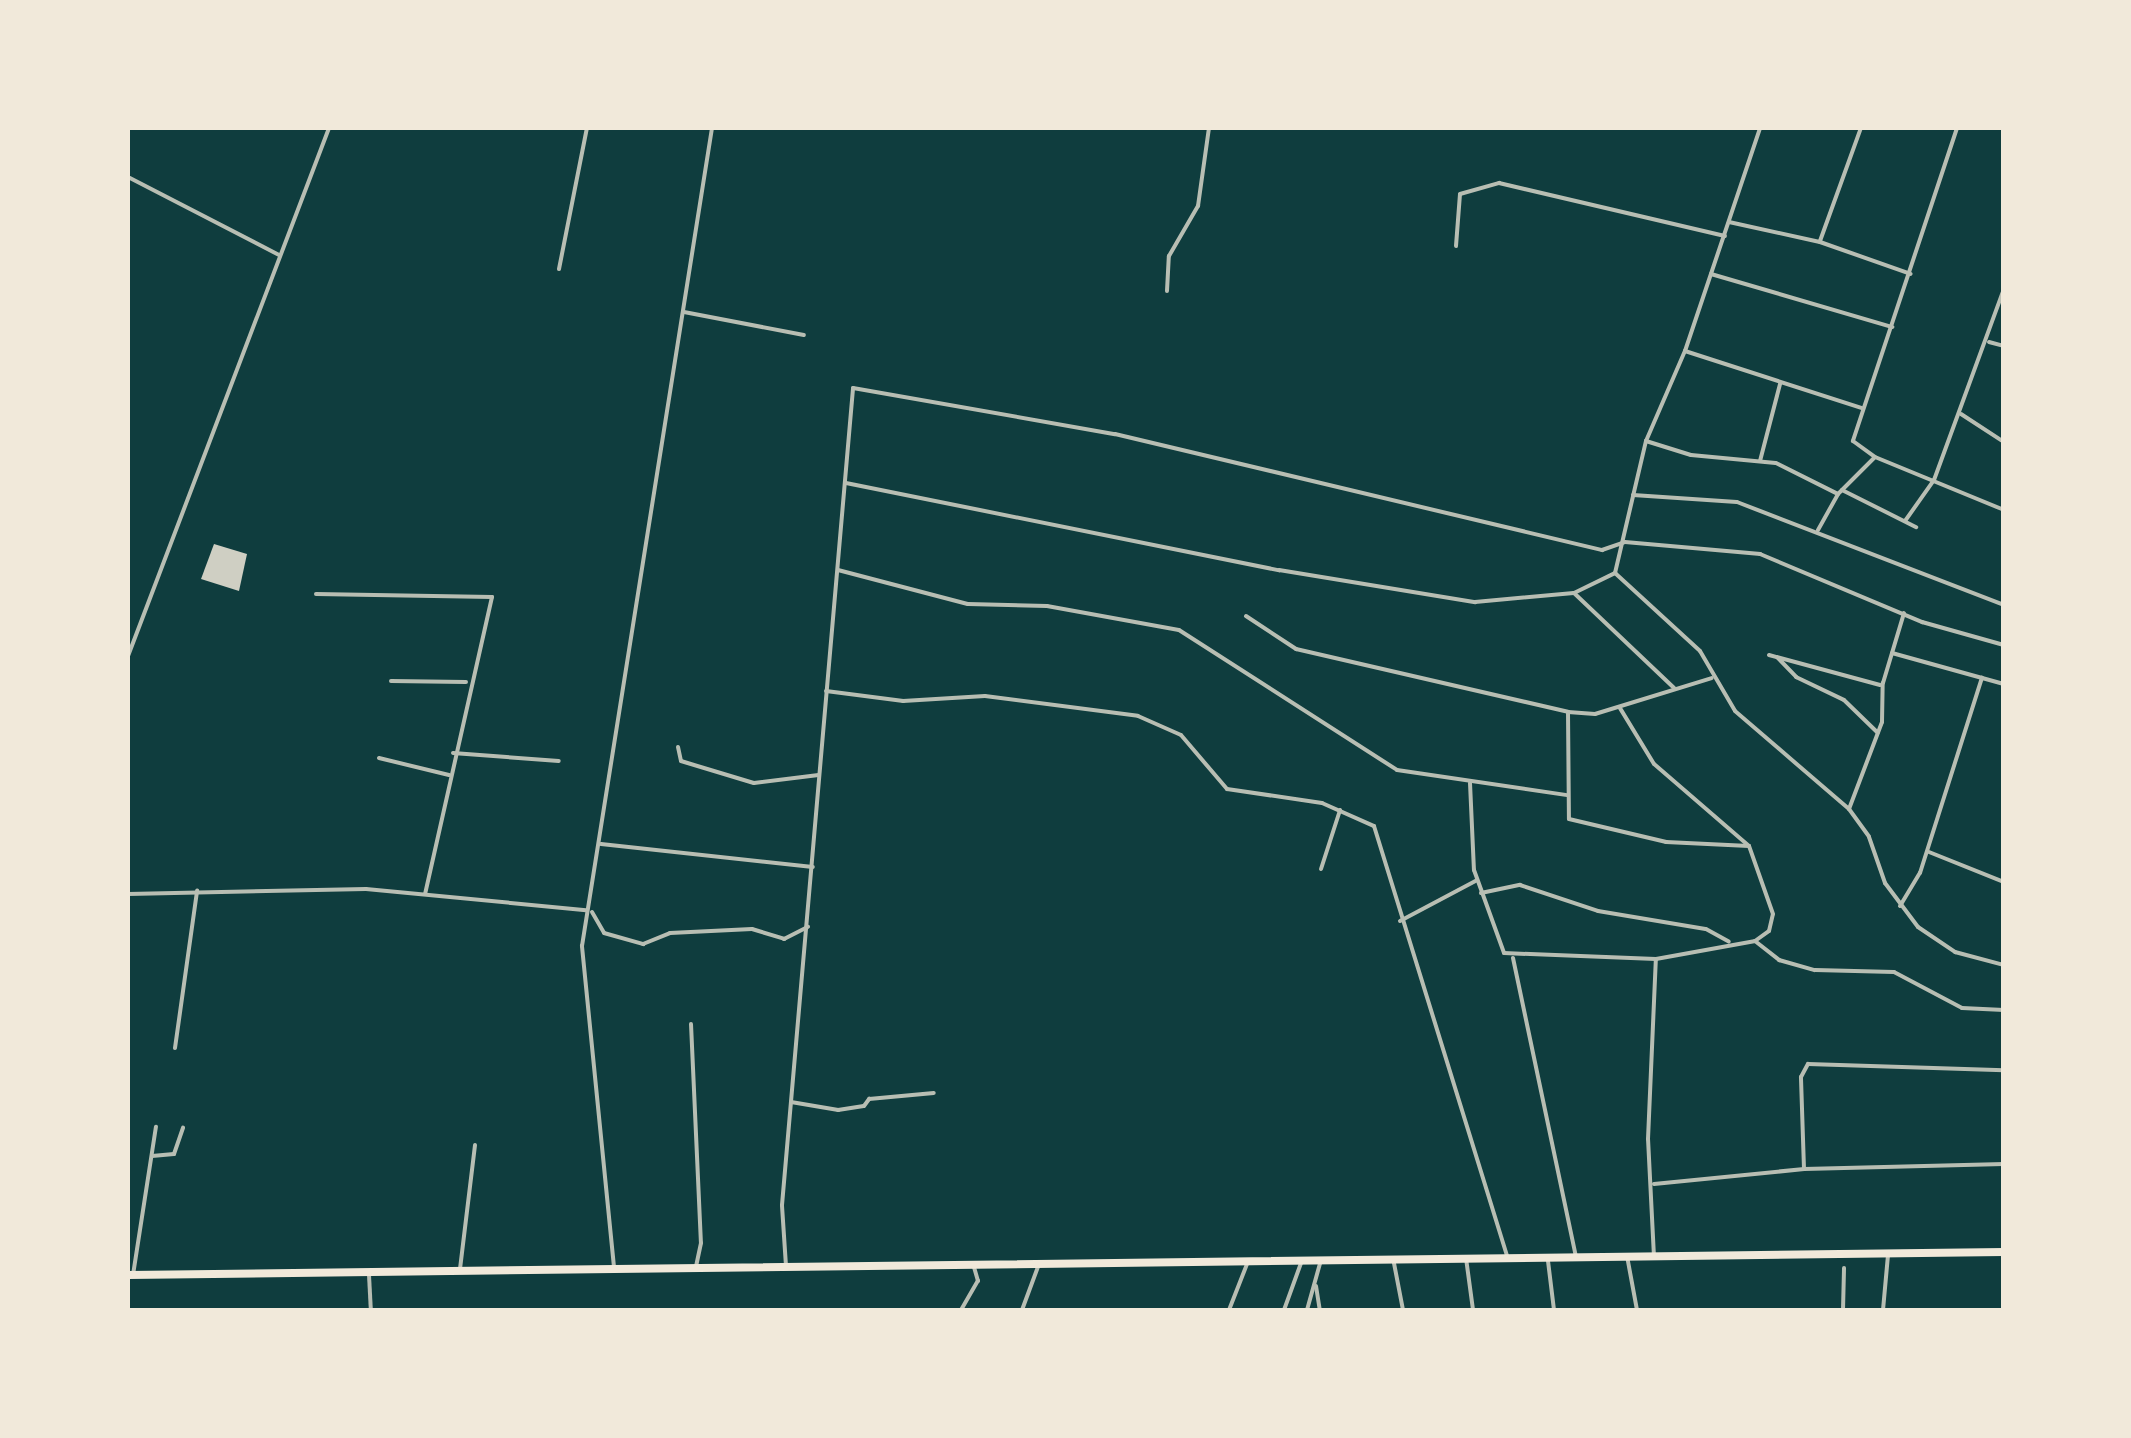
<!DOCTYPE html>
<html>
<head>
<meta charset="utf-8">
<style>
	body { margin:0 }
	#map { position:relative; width:2131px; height:1438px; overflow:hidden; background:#0f3d3e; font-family:"Golos Text",sans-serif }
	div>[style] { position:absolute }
	.building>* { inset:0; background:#cfcfc3 }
	.minor>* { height:4px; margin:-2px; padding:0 2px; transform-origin:2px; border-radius:2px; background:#b8beb3 }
	.trunk>* { height:8px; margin:-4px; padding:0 4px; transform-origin:4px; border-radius:4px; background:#f1e9da }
	span { translate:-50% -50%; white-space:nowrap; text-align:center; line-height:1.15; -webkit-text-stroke:8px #f1e9da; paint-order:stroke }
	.frame { position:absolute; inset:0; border:130px solid #f1e9da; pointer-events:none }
</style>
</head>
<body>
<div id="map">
	<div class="building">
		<i style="clip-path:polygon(214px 544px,247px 554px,239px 591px,201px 579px)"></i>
	</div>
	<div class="minor">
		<i style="left:1957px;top:128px;width:330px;rotate:108.4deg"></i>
		<i style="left:1853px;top:441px;width:27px;rotate:36deg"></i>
		<i style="left:1875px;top:457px;width:139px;rotate:22.3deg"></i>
		<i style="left:128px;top:177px;width:170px;rotate:27.3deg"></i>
		<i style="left:1729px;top:222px;width:93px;rotate:12.4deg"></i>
		<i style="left:1820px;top:242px;width:96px;rotate:19.4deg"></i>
		<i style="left:1820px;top:241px;width:120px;rotate:-70.1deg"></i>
		<i style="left:1456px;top:246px;width:52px;rotate:-85.6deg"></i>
		<i style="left:1460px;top:194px;width:41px;rotate:-15.8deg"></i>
		<i style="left:1499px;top:183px;width:232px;rotate:13.2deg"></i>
		<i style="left:559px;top:269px;width:144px;rotate:-78.8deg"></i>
		<i style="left:1711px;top:274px;width:189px;rotate:16.3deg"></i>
		<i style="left:1167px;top:291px;width:35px;rotate:-87deg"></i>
		<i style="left:1169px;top:256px;width:58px;rotate:-59.9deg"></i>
		<i style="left:1198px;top:206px;width:79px;rotate:-82deg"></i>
		<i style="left:684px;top:312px;width:122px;rotate:10.9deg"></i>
		<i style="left:1989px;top:342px;width:16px;rotate:15deg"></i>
		<i style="left:1685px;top:351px;width:186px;rotate:17.9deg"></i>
		<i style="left:1961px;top:414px;width:51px;rotate:33.1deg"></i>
		<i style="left:1646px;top:441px;width:47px;rotate:17.3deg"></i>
		<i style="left:1691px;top:455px;width:85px;rotate:5.4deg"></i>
		<i style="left:1776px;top:463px;width:69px;rotate:26.6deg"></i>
		<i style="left:1760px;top:461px;width:80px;rotate:-75.4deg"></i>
		<i style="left:846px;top:483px;width:442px;rotate:11.4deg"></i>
		<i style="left:1279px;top:570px;width:199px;rotate:9.3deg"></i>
		<i style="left:1475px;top:602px;width:99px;rotate:-5.2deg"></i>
		<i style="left:1574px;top:593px;width:46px;rotate:-26deg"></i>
		<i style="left:1615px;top:573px;width:136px;rotate:-76.8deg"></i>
		<i style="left:1646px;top:441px;width:98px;rotate:-66.6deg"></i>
		<i style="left:1685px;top:351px;width:235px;rotate:-71.4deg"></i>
		<i style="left:1842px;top:490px;width:83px;rotate:26.6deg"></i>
		<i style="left:1633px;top:495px;width:104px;rotate:3.9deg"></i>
		<i style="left:1737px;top:502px;width:286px;rotate:21.1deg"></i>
		<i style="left:1905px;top:521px;width:50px;rotate:-54.7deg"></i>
		<i style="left:1934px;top:480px;width:203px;rotate:-69.9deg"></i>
		<i style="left:1818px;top:530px;width:41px;rotate:-60.9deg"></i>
		<i style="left:1838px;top:494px;width:52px;rotate:-45deg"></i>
		<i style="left:838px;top:570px;width:134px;rotate:14.7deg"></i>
		<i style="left:968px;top:604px;width:79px;rotate:1.5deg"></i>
		<i style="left:1047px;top:606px;width:134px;rotate:10.3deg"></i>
		<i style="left:1179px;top:630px;width:259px;rotate:32.7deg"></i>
		<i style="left:1397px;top:770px;width:172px;rotate:8.4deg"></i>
		<i style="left:1615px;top:573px;width:115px;rotate:42.5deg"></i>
		<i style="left:1700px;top:651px;width:69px;rotate:59.7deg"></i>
		<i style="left:1735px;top:711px;width:150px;rotate:40.7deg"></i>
		<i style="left:1849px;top:809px;width:34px;rotate:54deg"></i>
		<i style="left:1869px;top:837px;width:49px;rotate:70.8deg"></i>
		<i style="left:1885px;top:883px;width:55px;rotate:53.1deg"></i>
		<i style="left:1918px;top:927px;width:45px;rotate:34deg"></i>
		<i style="left:1955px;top:952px;width:51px;rotate:14.9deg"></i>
		<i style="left:1574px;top:593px;width:138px;rotate:43.5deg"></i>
		<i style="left:316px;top:594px;width:176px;rotate:1deg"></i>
		<i style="left:492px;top:597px;width:304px;rotate:102.7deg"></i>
		<i style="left:1246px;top:616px;width:60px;rotate:33.4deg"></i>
		<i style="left:1296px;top:649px;width:279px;rotate:13deg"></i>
		<i style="left:1568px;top:712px;width:27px;rotate:4deg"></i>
		<i style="left:1595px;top:714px;width:122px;rotate:-17.1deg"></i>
		<i style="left:1892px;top:653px;width:116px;rotate:15.5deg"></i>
		<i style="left:1769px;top:655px;width:115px;rotate:15.1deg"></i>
		<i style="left:128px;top:656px;width:565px;rotate:-69.16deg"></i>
		<i style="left:1777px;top:657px;width:28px;rotate:46deg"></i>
		<i style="left:1796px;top:677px;width:53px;rotate:25.6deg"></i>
		<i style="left:1844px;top:700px;width:47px;rotate:44.1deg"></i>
		<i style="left:391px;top:681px;width:75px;rotate:0.8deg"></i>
		<i style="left:826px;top:691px;width:78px;rotate:7.4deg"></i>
		<i style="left:903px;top:701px;width:82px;rotate:-3.5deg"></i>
		<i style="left:985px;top:696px;width:154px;rotate:7.4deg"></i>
		<i style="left:1138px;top:716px;width:47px;rotate:23.8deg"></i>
		<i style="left:1181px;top:735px;width:71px;rotate:49.6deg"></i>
		<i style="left:1227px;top:789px;width:96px;rotate:8.4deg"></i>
		<i style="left:1322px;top:803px;width:57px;rotate:23.9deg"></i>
		<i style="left:1374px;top:826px;width:453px;rotate:72.8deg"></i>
		<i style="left:1568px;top:712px;width:107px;rotate:89.5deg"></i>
		<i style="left:1569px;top:819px;width:100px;rotate:13.3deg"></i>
		<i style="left:1666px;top:842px;width:83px;rotate:2.8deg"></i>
		<i style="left:678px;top:747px;width:14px;rotate:78deg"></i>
		<i style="left:681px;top:761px;width:76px;rotate:16.8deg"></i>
		<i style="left:754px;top:783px;width:65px;rotate:-7deg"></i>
		<i style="left:453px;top:753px;width:106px;rotate:4.3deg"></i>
		<i style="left:379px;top:758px;width:72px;rotate:13.7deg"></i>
		<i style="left:1470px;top:783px;width:87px;rotate:87.4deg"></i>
		<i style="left:1474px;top:870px;width:88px;rotate:70.1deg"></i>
		<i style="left:1504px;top:953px;width:152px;rotate:2.3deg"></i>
		<i style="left:1656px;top:959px;width:101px;rotate:-10.3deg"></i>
		<i style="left:1755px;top:941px;width:17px;rotate:-36deg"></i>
		<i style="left:1769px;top:931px;width:17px;rotate:-77deg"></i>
		<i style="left:1773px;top:914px;width:72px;rotate:-109.4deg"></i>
		<i style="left:1749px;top:846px;width:125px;rotate:-139.2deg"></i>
		<i style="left:1654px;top:764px;width:66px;rotate:-121.3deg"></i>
		<i style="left:1849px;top:809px;width:93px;rotate:-69.2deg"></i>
		<i style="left:1882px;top:722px;width:39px;rotate:-89deg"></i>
		<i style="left:1883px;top:683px;width:73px;rotate:-73.3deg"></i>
		<i style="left:601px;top:844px;width:213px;rotate:6.2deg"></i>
		<i style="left:1929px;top:852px;width:81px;rotate:21.8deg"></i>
		<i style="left:1321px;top:869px;width:62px;rotate:-72.1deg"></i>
		<i style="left:1481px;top:893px;width:40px;rotate:-12deg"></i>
		<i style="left:1520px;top:885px;width:82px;rotate:18.4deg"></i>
		<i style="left:1598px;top:911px;width:109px;rotate:9.5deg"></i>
		<i style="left:1706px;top:929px;width:26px;rotate:29deg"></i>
		<i style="left:128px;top:894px;width:238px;rotate:-1.2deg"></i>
		<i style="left:366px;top:889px;width:221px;rotate:5.5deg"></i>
		<i style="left:1900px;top:906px;width:39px;rotate:-59deg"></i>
		<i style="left:1920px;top:873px;width:205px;rotate:-72.4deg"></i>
		<i style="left:592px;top:912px;width:24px;rotate:60deg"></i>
		<i style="left:604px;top:933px;width:41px;rotate:15.8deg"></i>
		<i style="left:643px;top:944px;width:29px;rotate:-22deg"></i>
		<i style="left:670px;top:933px;width:82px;rotate:-2.8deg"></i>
		<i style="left:752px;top:929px;width:34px;rotate:17deg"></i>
		<i style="left:784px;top:939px;width:27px;rotate:-27deg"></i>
		<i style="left:1400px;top:921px;width:87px;rotate:-28deg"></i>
		<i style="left:1755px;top:941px;width:31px;rotate:38deg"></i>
		<i style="left:1779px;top:960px;width:37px;rotate:16deg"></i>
		<i style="left:1815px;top:970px;width:79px;rotate:1.5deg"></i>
		<i style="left:1894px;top:972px;width:77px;rotate:27.9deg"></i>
		<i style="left:1962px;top:1008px;width:42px;rotate:2.7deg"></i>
		<i style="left:1513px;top:958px;width:306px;rotate:78.1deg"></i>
		<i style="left:691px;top:1024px;width:219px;rotate:87.4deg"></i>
		<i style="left:701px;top:1243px;width:24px;rotate:102deg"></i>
		<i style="left:175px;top:1048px;width:159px;rotate:-82deg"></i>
		<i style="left:791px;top:1102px;width:48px;rotate:9.7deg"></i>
		<i style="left:838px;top:1110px;width:26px;rotate:-9deg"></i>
		<i style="left:864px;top:1106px;width:9px;rotate:-54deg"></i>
		<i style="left:869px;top:1099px;width:65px;rotate:-5.3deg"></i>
		<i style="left:152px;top:1156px;width:22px;rotate:-5deg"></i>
		<i style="left:174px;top:1154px;width:28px;rotate:-71deg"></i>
		<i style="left:1804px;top:1169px;width:92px;rotate:-91.9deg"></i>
		<i style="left:1801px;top:1077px;width:15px;rotate:-62deg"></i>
		<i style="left:1808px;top:1064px;width:196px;rotate:1.8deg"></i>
		<i style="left:1654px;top:1184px;width:151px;rotate:-5.7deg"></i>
		<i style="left:1804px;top:1169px;width:200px;rotate:-1.4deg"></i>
		<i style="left:1627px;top:1256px;width:55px;rotate:79.5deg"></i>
		<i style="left:1654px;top:1257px;width:118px;rotate:-92.9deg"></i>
		<i style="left:1648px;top:1139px;width:180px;rotate:-87.5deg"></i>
		<i style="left:1393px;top:1258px;width:53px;rotate:79.1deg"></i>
		<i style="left:1466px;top:1258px;width:52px;rotate:82.3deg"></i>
		<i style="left:1548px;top:1261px;width:49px;rotate:83deg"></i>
		<i style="left:786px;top:1266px;width:61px;rotate:-93.8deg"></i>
		<i style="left:782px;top:1205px;width:820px;rotate:-85.03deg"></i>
		<i style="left:853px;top:388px;width:266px;rotate:10deg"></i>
		<i style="left:1115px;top:434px;width:501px;rotate:13.4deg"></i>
		<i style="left:1602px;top:550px;width:24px;rotate:-19deg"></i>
		<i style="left:1625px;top:542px;width:136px;rotate:5.1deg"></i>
		<i style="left:1760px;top:554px;width:176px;rotate:22.8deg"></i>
		<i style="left:1922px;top:622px;width:85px;rotate:15.7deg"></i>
		<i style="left:614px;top:1267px;width:323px;rotate:-95.7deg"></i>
		<i style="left:582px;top:946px;width:828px;rotate:-80.97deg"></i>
		<i style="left:460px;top:1269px;width:125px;rotate:-83.1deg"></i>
		<i style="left:133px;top:1275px;width:150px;rotate:-81.2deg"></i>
		<i style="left:369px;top:1275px;width:35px;rotate:87deg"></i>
		<i style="left:1316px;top:1286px;width:24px;rotate:81deg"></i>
		<i style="left:961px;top:1310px;width:34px;rotate:-60deg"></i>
		<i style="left:978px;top:1281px;width:15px;rotate:-106deg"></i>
		<i style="left:1022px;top:1310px;width:49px;rotate:-69.7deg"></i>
		<i style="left:1229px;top:1310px;width:49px;rotate:-68.6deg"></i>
		<i style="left:1284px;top:1310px;width:50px;rotate:-70.1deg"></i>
		<i style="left:1307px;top:1310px;width:52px;rotate:-74.4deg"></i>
		<i style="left:1843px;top:1310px;width:42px;rotate:-88.6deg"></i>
		<i style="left:1883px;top:1310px;width:55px;rotate:-84.8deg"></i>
	</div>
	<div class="trunk">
		<i style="left:128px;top:1275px;width:1876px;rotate:-0.7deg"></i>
	</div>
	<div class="frame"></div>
</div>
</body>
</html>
